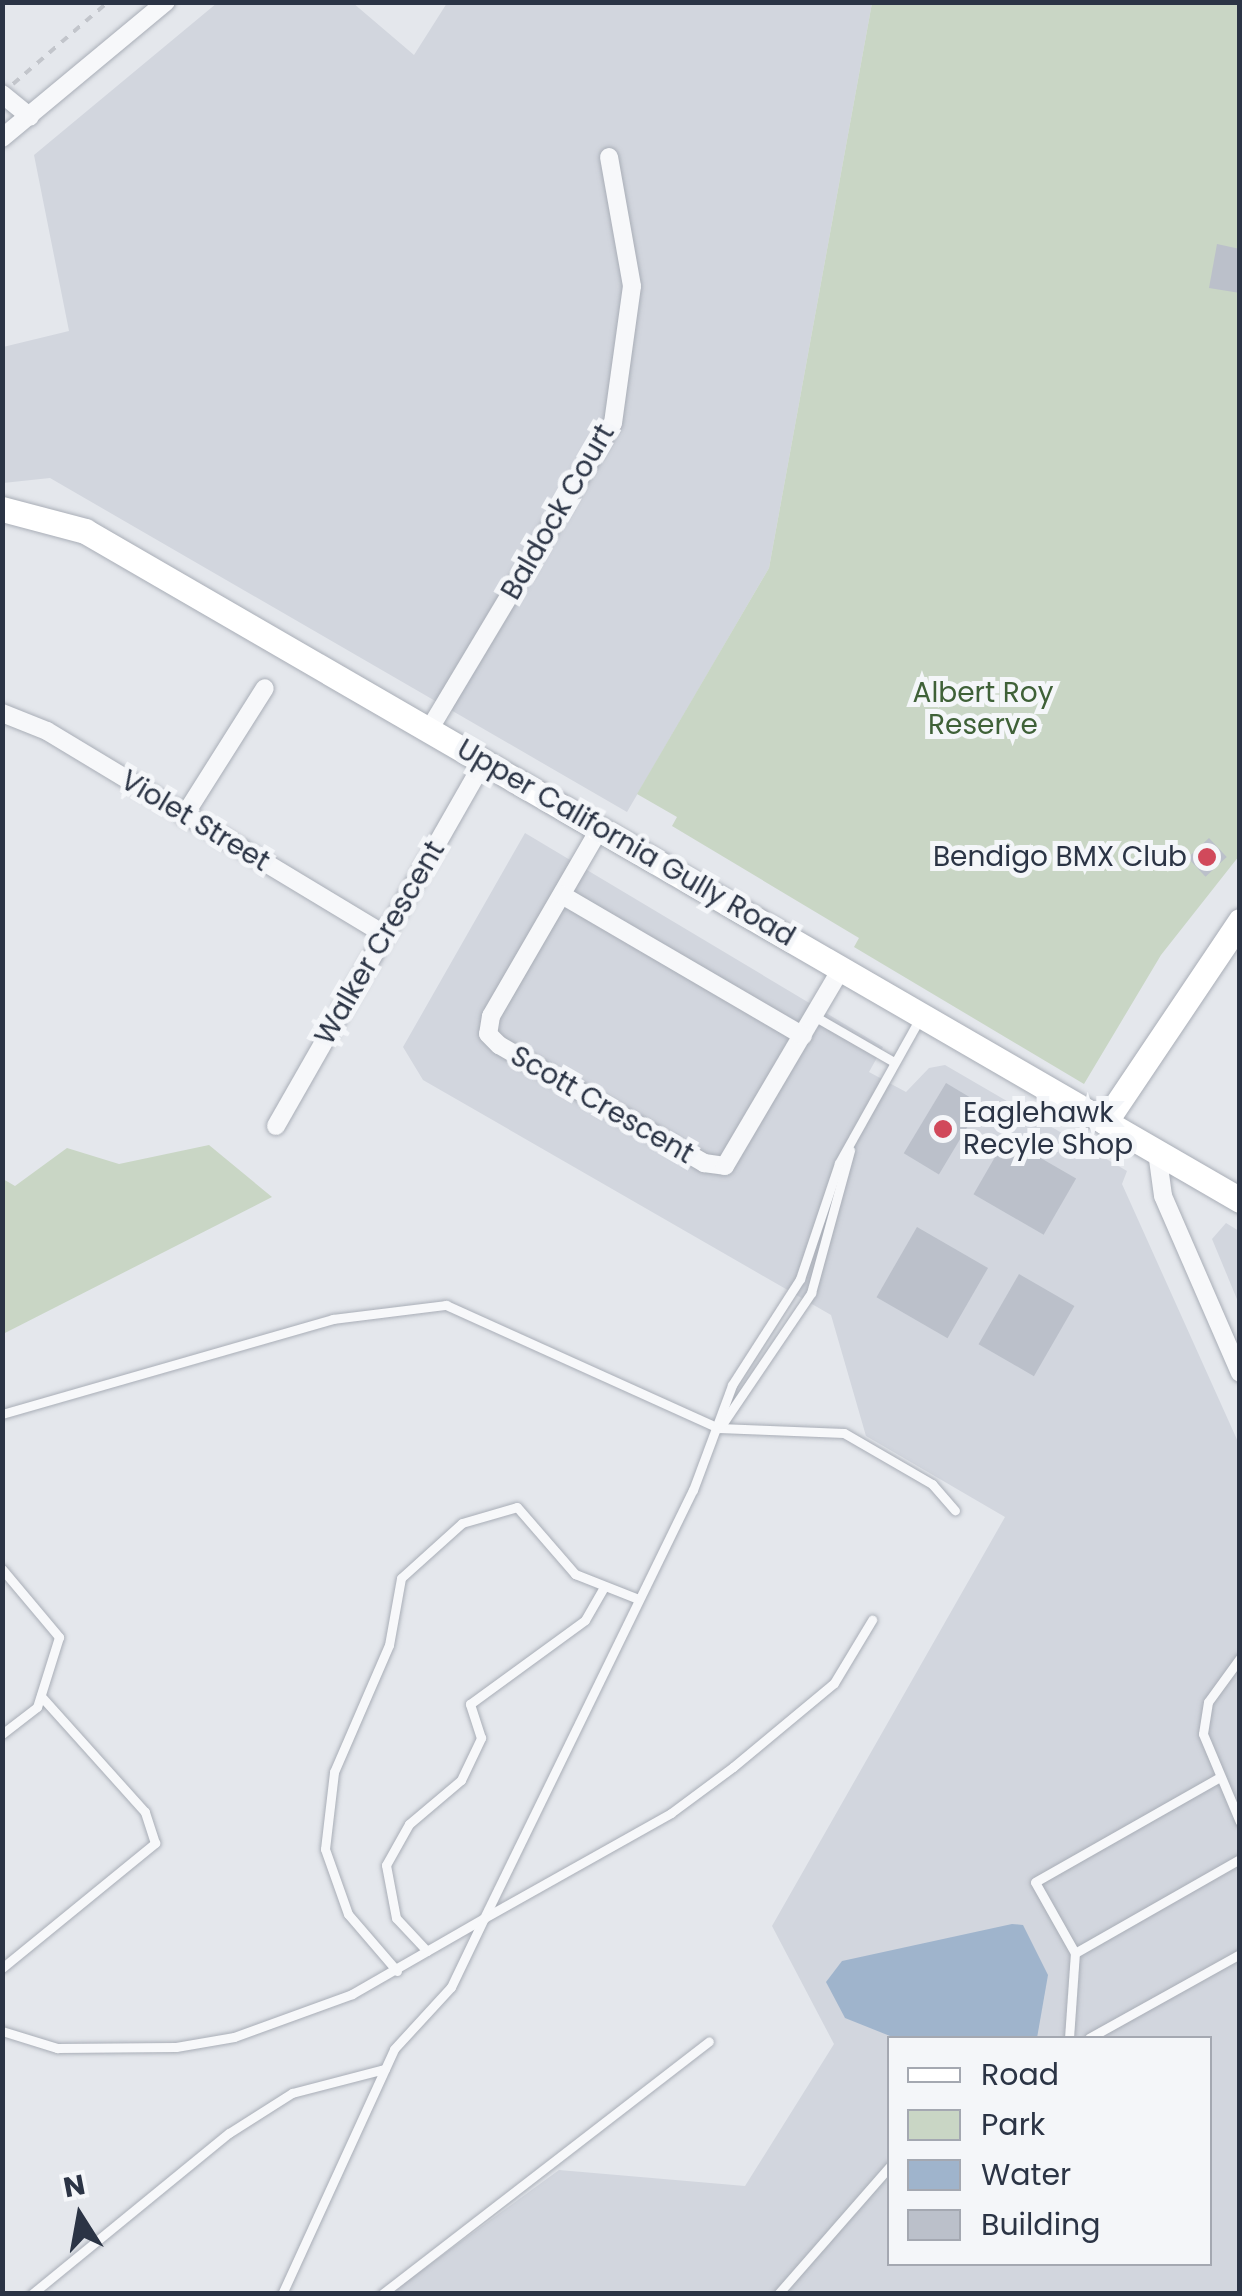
<!DOCTYPE html>
<html>
<head>
<meta charset="utf-8">
<style>
	body { margin:0 }
	#map { position:relative; width:1242px; height:2296px; overflow:hidden; background:#e4e7ec; font-family:Poppins,sans-serif }
	div>[style] { position:absolute }
	.built>* { inset:0; background:#d2d6de }
	.green>* { inset:0; background:#c9d6c5 }
	.water>* { inset:0; background:#9fb4cc }
	.building>* { inset:0; background:#bbc0ca; transform-origin:0 0 }
	.path>* { height:4px; margin-top:-2px; transform-origin:0; background:repeating-linear-gradient(90deg,#c2c5cb 0 8px,transparent 0 16px) }
	.roads { filter:drop-shadow(0 0 2px #a9aeb7) drop-shadow(0 0 2px #a9aeb7) }
	.lane>* { height:9px; margin:-4.5px; padding:0 4.5px; transform-origin:4.5px; border-radius:4.5px; background:#f7f8fa }
	.street>* { height:18px; margin:-9px; padding:0 9px; transform-origin:9px; border-radius:9px; background:#f7f8fa }
	.secondary>* { height:25px; margin:-12.5px; padding:0 12.5px; transform-origin:12.5px; border-radius:12.5px; background:#fff }
	.dots>* { width:28px; height:28px; translate:-50% -50%; box-sizing:border-box; border:5px solid #f4f6f9; border-radius:50% }
	span { translate:-50% -50%; white-space:nowrap; text-align:center; line-height:1.15; -webkit-text-stroke:10px #f4f6f9; paint-order:stroke }
	.street-label { font-size:28px; color:#2b3445 }
	.park-label { font-size:28px; color:#3f6138 }
	.poi-label { font-size:28px; color:#2b3445 }
	.right { translate:-100% -50%; text-align:right }
	.left { translate:0 -50%; text-align:left }
	.frame { position:absolute; inset:0; border:5px solid #2b3445; pointer-events:none }
	.legend { position:absolute; left:887px; top:2036px; width:325px; height:230px; box-sizing:border-box; background:#f4f6f9; border:2px solid #a4a8b1; margin:0; padding:12px 18px; list-style:none; font-size:30px; color:#2b3445 }
	.legend li { display:flex; align-items:center; gap:20px; height:50px }
	.legend b { width:50px; border:2px solid #a4a8b1 }
	.north { position:absolute; left:30px; top:2166px; width:100px; height:100px; -webkit-text-stroke:8px #f4f6f9; paint-order:stroke; rotate:349deg; font-size:28px; font-weight:700; line-height:40px; text-align:center; color:#2b3445 }
	.north::after { content:''; display:block; margin:auto; width:35px; height:45px; background:#2b3445; clip-path:polygon(50% 0,100% 100%,50% 72%,0 100%) }
</style>
</head>
<body>
<div id="map">
	<div class="built">
		<i style="clip-path:polygon(217px 3px,353px 3px,414px 55px,447px 3px,872px 3px,769px 568px,627px 812px,50px 478px,3px 483px,3px 347px,69px 331px,34px 155px)"></i>
		<i style="clip-path:polygon(evenodd,525px 833px,883px 1047px,869px 1072px,906px 1092px,929px 1068px,945px 1065px,1127px 1171px,1122px 1184px,1239px 1444px,1239px 2293px,389px 2294px,559px 2170px,745px 2186px,834px 2044px,772px 1926px,1005px 1517px,866px 1436px,831px 1315px,423px 1080px,403px 1047px,525px 833px,890px 2038px,1210px 2038px,1210px 2264px,890px 2264px,890px 2038px)"></i>
		<i style="clip-path:polygon(1226px 1223px,1239px 1231px,1239px 1304px,1212px 1239px)"></i>
	</div>
	<div class="green">
		<i style="clip-path:polygon(872px 3px,1239px 3px,1239px 856px,1161px 955px,1084px 1084px,854px 947px,859px 938px,672px 826px,677px 817px,637px 794px,769px 568px)"></i>
		<i style="clip-path:polygon(209px 1145px,272px 1197px,3px 1334px,3px 1179px,15px 1186px,67px 1148px,119px 1164px)"></i>
	</div>
	<div class="water">
		<i style="clip-path:polygon(1012px 1924px,1023px 1925px,1048px 1975px,1037px 2038px,895px 2038px,845px 2018px,826px 1982px,842px 1961px)"></i>
	</div>
	<div class="building">
		<i style="clip-path:polygon(1217px 244px,1240px 249px,1240px 293px,1209px 288px)"></i>
		<i style="left:1209px;top:838px;width:26px;height:29px;rotate:47deg"></i>
		<i style="left:946px;top:1083px;width:41px;height:82px;rotate:31deg"></i>
		<i style="left:1006px;top:1138px;width:81px;height:65px;rotate:30deg"></i>
		<i style="left:917px;top:1227px;width:82px;height:81px;rotate:30deg"></i>
		<i style="left:1019px;top:1274px;width:64px;height:81px;rotate:30deg"></i>
	</div>
	<div class="path">
		<i style="left:13px;top:84px;width:125px;rotate:-40.8deg"></i>
	</div>
	<div class="roads">
		<div class="lane">
			<i style="left:814px;top:1016px;width:92px;rotate:29.9deg"></i>
			<i style="left:2px;top:1414px;width:344px;rotate:-16deg"></i>
			<i style="left:333px;top:1319px;width:114px;rotate:-7.1deg"></i>
			<i style="left:446px;top:1305px;width:299px;rotate:24.3deg"></i>
			<i style="left:719px;top:1428px;width:125px;rotate:2.3deg"></i>
			<i style="left:844px;top:1433px;width:102px;rotate:30.1deg"></i>
			<i style="left:932px;top:1484px;width:35px;rotate:49deg"></i>
			<i style="left:721px;top:1426px;width:161px;rotate:-55.9deg"></i>
			<i style="left:811px;top:1293px;width:148px;rotate:-74.7deg"></i>
			<i style="left:2px;top:1569px;width:89px;rotate:50deg"></i>
			<i style="left:59px;top:1637px;width:73px;rotate:107.4deg"></i>
			<i style="left:37px;top:1707px;width:44px;rotate:142.4deg"></i>
			<i style="left:1240px;top:1658px;width:54px;rotate:126deg"></i>
			<i style="left:1208px;top:1702px;width:32px;rotate:99deg"></i>
			<i style="left:1203px;top:1734px;width:95px;rotate:67.2deg"></i>
			<i style="left:427px;top:1951px;width:45px;rotate:-133.2deg"></i>
			<i style="left:396px;top:1918px;width:54px;rotate:-100.7deg"></i>
			<i style="left:386px;top:1865px;width:47px;rotate:-60.7deg"></i>
			<i style="left:409px;top:1824px;width:68px;rotate:-40.2deg"></i>
			<i style="left:461px;top:1780px;width:47px;rotate:-64.5deg"></i>
			<i style="left:481px;top:1738px;width:36px;rotate:-108deg"></i>
			<i style="left:470px;top:1704px;width:142px;rotate:-36.1deg"></i>
			<i style="left:585px;top:1620px;width:36px;rotate:-60deg"></i>
			<i style="left:1075px;top:1953px;width:81px;rotate:-119.4deg"></i>
			<i style="left:1035px;top:1882px;width:213px;rotate:-29.6deg"></i>
			<i style="left:2px;top:1968px;width:198px;rotate:-39.2deg"></i>
			<i style="left:155px;top:1843px;width:33px;rotate:-108deg"></i>
			<i style="left:145px;top:1812px;width:156px;rotate:-131.9deg"></i>
			<i style="left:397px;top:1971px;width:75px;rotate:-130.7deg"></i>
			<i style="left:348px;top:1914px;width:69px;rotate:-109.5deg"></i>
			<i style="left:325px;top:1849px;width:78px;rotate:-83.3deg"></i>
			<i style="left:334px;top:1772px;width:138px;rotate:-66.6deg"></i>
			<i style="left:389px;top:1645px;width:68px;rotate:-79.8deg"></i>
			<i style="left:401px;top:1578px;width:82px;rotate:-42deg"></i>
			<i style="left:462px;top:1523px;width:57px;rotate:-16.2deg"></i>
			<i style="left:517px;top:1507px;width:89px;rotate:49.1deg"></i>
			<i style="left:575px;top:1574px;width:66px;rotate:21.5deg"></i>
			<i style="left:2px;top:2031px;width:58px;rotate:17.2deg"></i>
			<i style="left:57px;top:2048px;width:119px;rotate:-0.5deg"></i>
			<i style="left:176px;top:2047px;width:59px;rotate:-9.8deg"></i>
			<i style="left:234px;top:2037px;width:126px;rotate:-20deg"></i>
			<i style="left:352px;top:1994px;width:152px;rotate:-29.9deg"></i>
			<i style="left:484px;top:1918px;width:476px;rotate:-64deg"></i>
			<i style="left:693px;top:1490px;width:112px;rotate:-69.6deg"></i>
			<i style="left:732px;top:1385px;width:126px;rotate:-57.3deg"></i>
			<i style="left:800px;top:1279px;width:122px;rotate:-71.4deg"></i>
			<i style="left:839px;top:1163px;width:168px;rotate:-60.8deg"></i>
			<i style="left:1069px;top:2038px;width:85px;rotate:-86deg"></i>
			<i style="left:1075px;top:1953px;width:190px;rotate:-29.7deg"></i>
			<i style="left:1089px;top:2038px;width:173px;rotate:-29.1deg"></i>
			<i style="left:32px;top:2294px;width:254px;rotate:-39.3deg"></i>
			<i style="left:229px;top:2133px;width:75px;rotate:-32.4deg"></i>
			<i style="left:292px;top:2093px;width:96px;rotate:-14.5deg"></i>
			<i style="left:282px;top:2294px;width:269px;rotate:-65.4deg"></i>
			<i style="left:394px;top:2049px;width:84px;rotate:-47.4deg"></i>
			<i style="left:451px;top:1987px;width:76px;rotate:-64.4deg"></i>
			<i style="left:484px;top:1918px;width:214px;rotate:-29.3deg"></i>
			<i style="left:671px;top:1813px;width:77px;rotate:-36.6deg"></i>
			<i style="left:733px;top:1767px;width:131px;rotate:-39.7deg"></i>
			<i style="left:834px;top:1683px;width:74px;rotate:-58.9deg"></i>
			<i style="left:382px;top:2294px;width:413px;rotate:-37.7deg"></i>
			<i style="left:778px;top:2294px;width:170px;rotate:-48.8deg"></i>
		</div>
		<div class="street">
			<i style="left:2px;top:94px;width:36px;rotate:39deg"></i>
			<i style="left:2px;top:138px;width:213px;rotate:-39.7deg"></i>
			<i style="left:2px;top:713px;width:48px;rotate:21.8deg"></i>
			<i style="left:47px;top:731px;width:395px;rotate:31.1deg"></i>
			<i style="left:429px;top:730px;width:358px;rotate:-59.1deg"></i>
			<i style="left:613px;top:423px;width:138px;rotate:-82.1deg"></i>
			<i style="left:632px;top:286px;width:131px;rotate:-100.1deg"></i>
			<i style="left:184px;top:816px;width:151px;rotate:-57.7deg"></i>
			<i style="left:600px;top:828px;width:217px;rotate:120.1deg"></i>
			<i style="left:491px;top:1016px;width:18px;rotate:99deg"></i>
			<i style="left:488px;top:1034px;width:16px;rotate:45deg"></i>
			<i style="left:499px;top:1045px;width:237px;rotate:29.9deg"></i>
			<i style="left:704px;top:1163px;width:21px;rotate:8deg"></i>
			<i style="left:725px;top:1166px;width:231px;rotate:-59.5deg"></i>
			<i style="left:562px;top:895px;width:279px;rotate:30.3deg"></i>
			<i style="left:276px;top:1126px;width:420px;rotate:-60.3deg"></i>
			<i style="left:1157px;top:1152px;width:44px;rotate:82.2deg"></i>
			<i style="left:1163px;top:1196px;width:193px;rotate:66.5deg"></i>
		</div>
		<div class="secondary">
			<i style="left:2px;top:509px;width:86px;rotate:14.8deg"></i>
			<i style="left:85px;top:531px;width:1335px;rotate:30.08deg"></i>
			<i style="left:1105px;top:1122px;width:242px;rotate:-56.1deg"></i>
		</div>
	</div>
	<div class="dots">
		<i style="left:1207px;top:857px;background:#d1495b"></i>
		<i style="left:943px;top:1129px;background:#d1495b"></i>
	</div>
	<div class="street-label">
		<span style="left:558px;top:512px;rotate:-60deg">Baldock Court</span>
		<span style="left:195px;top:821px;rotate:31deg">Violet Street</span>
		<span style="left:626px;top:843px;rotate:30deg">Upper California Gully Road</span>
		<span style="left:380px;top:943px;rotate:-60deg">Walker Crescent</span>
		<span style="left:602px;top:1105px;rotate:30deg">Scott Crescent</span>
	</div>
	<div class="park-label">
		<span style="left:983px;top:709px">Albert Roy<br>Reserve</span>
	</div>
	<div class="poi-label">
		<span class="right" style="left:1187px;top:857px">Bendigo BMX Club</span>
		<span class="left" style="left:963px;top:1129px">Eaglehawk<br>Recyle Shop</span>
	</div>
	<div class="frame"></div>
	<ul class="legend">
	<li><b style="height:12px;background:#fff"></b>Road</li>
	<li><b style="height:28px;background:#c9d6c5"></b>Park</li>
	<li><b style="height:28px;background:#9fb4cc"></b>Water</li>
	<li><b style="height:28px;background:#bbc0ca"></b>Building</li>
	</ul>
	<div class="north">N</div>
</div>
</body>
</html>
